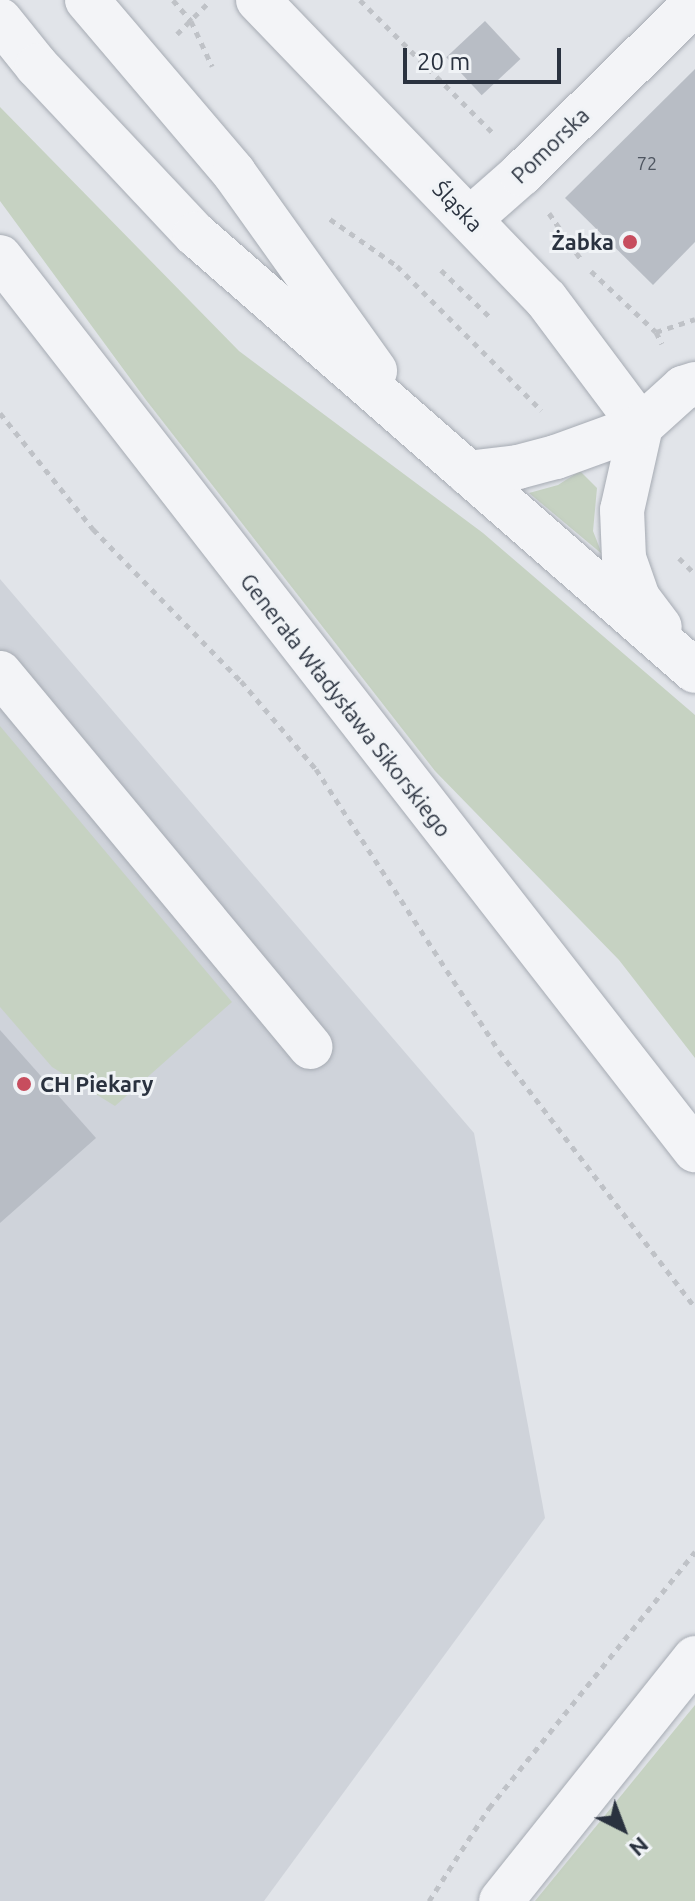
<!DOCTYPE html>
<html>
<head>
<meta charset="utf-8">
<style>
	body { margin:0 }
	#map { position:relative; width:695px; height:1901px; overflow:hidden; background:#e1e4e9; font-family:Ubuntu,sans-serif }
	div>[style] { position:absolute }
	.built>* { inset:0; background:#cfd3da }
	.green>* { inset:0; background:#c6d2c2 }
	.building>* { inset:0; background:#b8bdc5; transform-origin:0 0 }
	.path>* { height:5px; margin-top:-2.5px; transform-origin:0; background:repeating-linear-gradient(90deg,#bfc2c7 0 6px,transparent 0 12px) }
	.roads { filter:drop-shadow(0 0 2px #a6abb3) drop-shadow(0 0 2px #a6abb3) }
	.minor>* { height:44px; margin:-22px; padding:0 22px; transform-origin:22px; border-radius:22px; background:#f3f4f7 }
	.dots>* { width:22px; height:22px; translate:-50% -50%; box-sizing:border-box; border:4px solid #f0f3f6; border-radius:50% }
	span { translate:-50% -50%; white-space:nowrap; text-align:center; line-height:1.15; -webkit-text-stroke:6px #f0f3f6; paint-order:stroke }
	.number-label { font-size:18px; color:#4e5560 }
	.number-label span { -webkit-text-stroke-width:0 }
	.street-label { font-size:22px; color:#2a323f }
	.poi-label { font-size:22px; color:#2a323f; font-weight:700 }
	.right { translate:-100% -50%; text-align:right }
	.left { translate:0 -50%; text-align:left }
	.north { position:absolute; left:583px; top:1789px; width:80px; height:80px; -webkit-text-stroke:6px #f0f3f6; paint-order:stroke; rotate:138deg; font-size:22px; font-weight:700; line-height:32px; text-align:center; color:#2a323f }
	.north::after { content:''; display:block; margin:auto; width:28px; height:36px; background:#2a323f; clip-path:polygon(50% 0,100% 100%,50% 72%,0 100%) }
	.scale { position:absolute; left:403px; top:48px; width:158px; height:36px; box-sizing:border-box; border:4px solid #2a323f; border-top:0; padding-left:10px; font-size:24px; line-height:28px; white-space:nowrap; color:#2a323f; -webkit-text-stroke:6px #f0f3f6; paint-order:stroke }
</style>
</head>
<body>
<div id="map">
	<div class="built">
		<i style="clip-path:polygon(0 579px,474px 1133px,545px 1518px,264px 1901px,0 1901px)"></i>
	</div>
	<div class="green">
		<i style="clip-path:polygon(0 107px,239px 351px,483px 533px,695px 715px,695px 1058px,619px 960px,435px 771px,146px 400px,0 201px)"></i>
		<i style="clip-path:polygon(580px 471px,597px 488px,593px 531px,602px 554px,529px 493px,558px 485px)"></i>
		<i style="clip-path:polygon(0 726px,232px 1002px,115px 1106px,52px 1067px,0 1007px)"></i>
		<i style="clip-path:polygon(695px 1705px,695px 1901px,535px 1901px)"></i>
	</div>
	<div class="building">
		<i style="left:485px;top:21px;width:52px;height:53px;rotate:47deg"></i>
		<i style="clip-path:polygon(695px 69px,695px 242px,653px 285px,565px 198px)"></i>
		<i style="clip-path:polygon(0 1030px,96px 1138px,0 1223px)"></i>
	</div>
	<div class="path">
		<i style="left:173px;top:0;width:28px;rotate:49deg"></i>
		<i style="left:191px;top:21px;width:50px;rotate:65deg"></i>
		<i style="left:360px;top:0;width:188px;rotate:45deg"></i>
		<i style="left:177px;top:34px;width:47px;rotate:-45deg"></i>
		<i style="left:549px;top:213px;width:55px;rotate:55.4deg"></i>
		<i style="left:330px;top:219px;width:82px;rotate:35deg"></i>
		<i style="left:397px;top:266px;width:204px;rotate:45deg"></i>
		<i style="left:441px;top:270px;width:71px;rotate:43.9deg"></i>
		<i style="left:591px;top:271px;width:89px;rotate:43.2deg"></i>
		<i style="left:656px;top:332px;width:13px;rotate:63deg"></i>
		<i style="left:656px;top:332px;width:41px;rotate:-18.4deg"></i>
		<i style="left:0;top:413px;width:149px;rotate:51.3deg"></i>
		<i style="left:93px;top:529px;width:212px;rotate:45.8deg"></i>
		<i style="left:241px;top:681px;width:116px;rotate:49.6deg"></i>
		<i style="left:316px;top:769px;width:336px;rotate:57deg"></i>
		<i style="left:499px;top:1051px;width:322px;rotate:52.6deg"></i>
		<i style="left:679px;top:558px;width:23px;rotate:45deg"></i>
		<i style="left:429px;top:1901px;width:111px;rotate:-57.2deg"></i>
		<i style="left:489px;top:1808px;width:329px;rotate:-51.2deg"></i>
	</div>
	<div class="roads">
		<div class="minor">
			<i style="left:87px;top:0;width:227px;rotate:49.6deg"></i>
			<i style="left:234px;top:173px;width:243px;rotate:54.5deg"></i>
			<i style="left:258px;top:0;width:415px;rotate:46.1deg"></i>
			<i style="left:546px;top:299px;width:159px;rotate:53.2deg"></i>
			<i style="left:641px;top:426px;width:86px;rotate:102.7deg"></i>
			<i style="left:622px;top:510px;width:48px;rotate:87.6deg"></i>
			<i style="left:624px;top:558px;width:42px;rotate:70.7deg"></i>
			<i style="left:638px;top:598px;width:36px;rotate:53deg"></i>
			<i style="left:0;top:20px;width:59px;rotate:51.2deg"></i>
			<i style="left:37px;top:66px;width:231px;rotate:46.8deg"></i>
			<i style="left:195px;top:234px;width:664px;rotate:41.15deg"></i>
			<i style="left:471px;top:218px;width:67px;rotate:-41.3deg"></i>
			<i style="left:521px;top:174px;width:244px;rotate:-44.5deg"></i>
			<i style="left:0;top:257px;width:1132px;rotate:52.11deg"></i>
			<i style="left:468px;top:473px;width:50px;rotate:-6.8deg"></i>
			<i style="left:518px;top:467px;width:39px;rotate:-15deg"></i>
			<i style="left:556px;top:457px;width:90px;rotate:-20deg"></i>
			<i style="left:641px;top:426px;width:57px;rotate:-42.1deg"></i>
			<i style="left:683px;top:388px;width:13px;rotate:-18deg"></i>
			<i style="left:0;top:673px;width:486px;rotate:50.3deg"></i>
			<i style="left:501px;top:1901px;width:311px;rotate:-51.4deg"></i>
		</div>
	</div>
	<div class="dots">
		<i style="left:630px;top:242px;background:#c74d5e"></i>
		<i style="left:24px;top:1084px;background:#c74d5e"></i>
	</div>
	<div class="number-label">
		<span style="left:647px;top:163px">72</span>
	</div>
	<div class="street-label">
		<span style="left:550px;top:145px;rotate:-44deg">Pomorska</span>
		<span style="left:458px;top:206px;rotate:46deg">Śląska</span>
		<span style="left:346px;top:705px;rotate:52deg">Generała Władysława Sikorskiego</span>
	</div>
	<div class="poi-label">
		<span class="right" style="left:614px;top:242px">Żabka</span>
		<span class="left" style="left:40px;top:1084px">CH Piekary</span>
	</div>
	<div class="north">N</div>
	<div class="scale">20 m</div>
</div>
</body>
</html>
